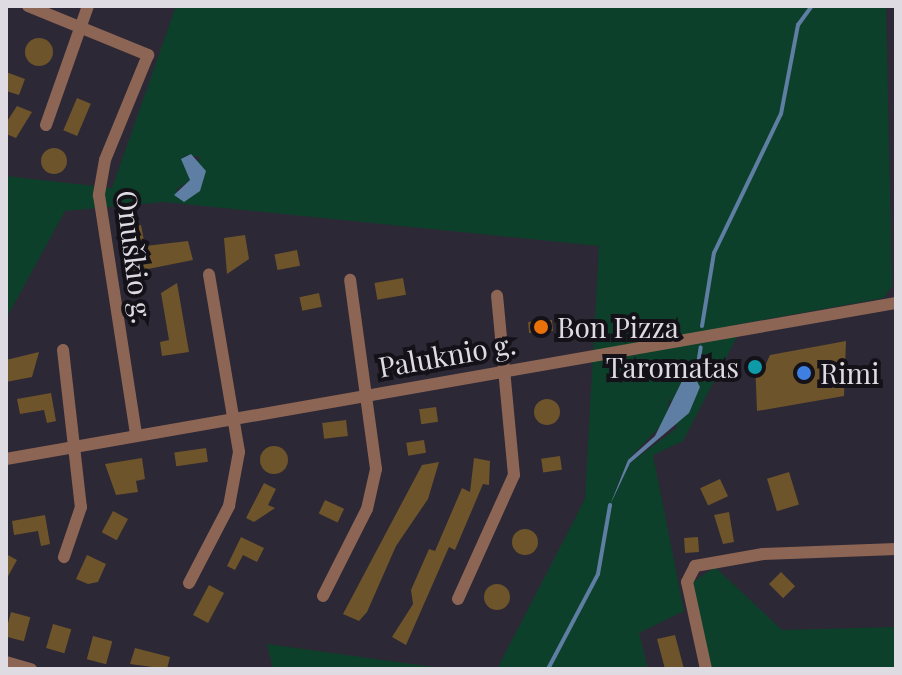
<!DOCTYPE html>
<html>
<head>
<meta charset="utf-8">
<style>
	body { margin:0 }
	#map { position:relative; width:902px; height:675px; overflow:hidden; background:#2c2835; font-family:"Playfair Display",serif }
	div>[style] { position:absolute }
	.green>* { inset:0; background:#0d402a }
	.water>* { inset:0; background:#5f7ea3 }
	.stream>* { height:4px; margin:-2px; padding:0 2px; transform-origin:2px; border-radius:2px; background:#5f7ea3 }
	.building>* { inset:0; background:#6d542a; transform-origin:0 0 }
	.round { border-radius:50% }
	.street>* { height:12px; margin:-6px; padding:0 6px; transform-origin:6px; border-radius:6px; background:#8d6555 }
	.dots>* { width:22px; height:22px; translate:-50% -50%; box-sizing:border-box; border:4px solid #141218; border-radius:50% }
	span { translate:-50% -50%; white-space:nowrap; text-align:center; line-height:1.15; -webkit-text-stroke:8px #141218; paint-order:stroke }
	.street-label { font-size:28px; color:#dedbe3 }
	.poi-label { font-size:28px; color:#dedbe3 }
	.left { translate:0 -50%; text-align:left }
	.right { translate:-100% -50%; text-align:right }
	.frame { position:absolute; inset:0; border:8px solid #dedbe3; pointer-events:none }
</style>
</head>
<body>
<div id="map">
	<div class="green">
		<i style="clip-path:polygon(evenodd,176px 6px,886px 6px,892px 286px,884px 298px,735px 325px,737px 337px,683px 441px,653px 455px,684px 611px,639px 633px,648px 669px,497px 669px,585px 499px,599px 246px,164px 202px,65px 211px,6px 319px,6px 176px,112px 188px,176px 6px,185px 155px,200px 157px,183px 202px,176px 190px,190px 180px,185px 155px,176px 6px,670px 397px,677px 428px,630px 463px,612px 498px,628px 460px,665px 421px,670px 397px)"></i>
		<i style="clip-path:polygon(715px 567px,782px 630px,896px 627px,896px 669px,710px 669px,693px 582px)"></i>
		<i style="clip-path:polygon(267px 644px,448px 669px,273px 669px)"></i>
	</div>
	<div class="water">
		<i style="clip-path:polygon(191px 154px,206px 171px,200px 191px,184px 202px,174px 195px,190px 180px,181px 159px)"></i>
		<i style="clip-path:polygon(683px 379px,694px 376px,700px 387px,689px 413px,630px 463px,610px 505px,628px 460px,655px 436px)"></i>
	</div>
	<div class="stream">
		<i style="left:702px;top:326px;width:74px;rotate:-80.7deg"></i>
		<i style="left:714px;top:253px;width:154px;rotate:-64.3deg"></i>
		<i style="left:781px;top:114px;width:91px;rotate:-79.2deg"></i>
		<i style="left:798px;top:25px;width:24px;rotate:-54deg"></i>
		<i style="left:696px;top:377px;width:30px;rotate:-81deg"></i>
		<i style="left:548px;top:669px;width:107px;rotate:-62.2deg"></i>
		<i style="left:598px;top:574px;width:70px;rotate:-80.1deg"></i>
	</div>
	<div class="building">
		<i class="round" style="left:25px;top:38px;width:28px;height:28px"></i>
		<i style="clip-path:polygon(6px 72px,25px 79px,19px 95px,6px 91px)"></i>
		<i style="left:77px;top:98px;width:15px;height:35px;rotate:23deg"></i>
		<i style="clip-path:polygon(17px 106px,32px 112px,16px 138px,6px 134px,6px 123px)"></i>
		<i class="round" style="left:41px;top:148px;width:26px;height:26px"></i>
		<i style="clip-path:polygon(141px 225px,145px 246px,188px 241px,193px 260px,133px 272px,125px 228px)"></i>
		<i style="clip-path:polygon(245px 235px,249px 259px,227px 274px,224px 238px)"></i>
		<i style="left:297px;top:250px;width:16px;height:23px;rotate:79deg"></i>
		<i style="left:403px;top:278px;width:17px;height:29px;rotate:80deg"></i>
		<i style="clip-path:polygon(177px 283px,189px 352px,162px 356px,160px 342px,169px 340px,161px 293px)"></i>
		<i style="left:319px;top:293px;width:14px;height:20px;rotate:78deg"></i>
		<i style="left:552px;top:320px;width:11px;height:24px;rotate:85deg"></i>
		<i style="clip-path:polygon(846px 341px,844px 396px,757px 411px,755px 361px,765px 366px,770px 355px)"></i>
		<i style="clip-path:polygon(39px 352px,32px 377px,6px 382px,6px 360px)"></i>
		<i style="clip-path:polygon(51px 393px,56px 421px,47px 423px,44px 410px,20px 414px,17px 399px)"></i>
		<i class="round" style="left:534px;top:399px;width:26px;height:26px"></i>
		<i style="left:436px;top:407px;width:15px;height:17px;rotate:82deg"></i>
		<i style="left:346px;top:420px;width:16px;height:24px;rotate:83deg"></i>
		<i style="left:424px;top:440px;width:13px;height:18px;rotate:81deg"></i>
		<i class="round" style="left:260px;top:446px;width:28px;height:28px"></i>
		<i style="left:206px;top:448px;width:14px;height:32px;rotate:82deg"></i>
		<i style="left:560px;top:456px;width:14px;height:19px;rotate:82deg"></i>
		<i style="clip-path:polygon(142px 458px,145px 479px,136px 481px,138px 492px,116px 495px,105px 464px)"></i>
		<i style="clip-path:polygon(474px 458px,490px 461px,489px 485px,483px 484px,455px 550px,449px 547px,406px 645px,392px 637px,413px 604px,411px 590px,429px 549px,435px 551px,462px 488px,470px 492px)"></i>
		<i style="clip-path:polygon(439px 462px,428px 499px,396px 546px,367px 612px,359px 621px,343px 614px,422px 465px)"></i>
		<i style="left:789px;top:472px;width:34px;height:23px;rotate:73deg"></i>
		<i style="left:720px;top:479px;width:19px;height:22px;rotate:65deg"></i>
		<i style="clip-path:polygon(264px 483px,276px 489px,268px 505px,275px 508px,254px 522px,246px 518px)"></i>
		<i style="left:325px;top:500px;width:21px;height:15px;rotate:25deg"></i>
		<i style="left:113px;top:511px;width:17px;height:24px;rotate:28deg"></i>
		<i style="clip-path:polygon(729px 512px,734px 542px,723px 544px,714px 515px)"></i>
		<i style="clip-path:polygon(45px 515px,50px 544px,41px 546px,38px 531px,14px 535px,12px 521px)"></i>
		<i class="round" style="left:512px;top:529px;width:26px;height:26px"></i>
		<i style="clip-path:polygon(241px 537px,264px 548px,257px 562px,243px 555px,235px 570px,227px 566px)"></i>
		<i style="left:698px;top:537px;width:15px;height:14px;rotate:86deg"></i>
		<i style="clip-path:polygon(6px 554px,17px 560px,6px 580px)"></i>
		<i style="clip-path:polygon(87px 555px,106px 564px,98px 582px,88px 584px,76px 579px)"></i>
		<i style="left:781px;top:572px;width:20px;height:17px;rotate:45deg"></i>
		<i class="round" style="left:484px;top:584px;width:26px;height:26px"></i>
		<i style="left:209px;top:585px;width:17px;height:34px;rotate:28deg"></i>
		<i style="left:11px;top:612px;width:20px;height:25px;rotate:15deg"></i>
		<i style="left:53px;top:624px;width:19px;height:25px;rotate:16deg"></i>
		<i style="clip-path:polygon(675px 635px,684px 669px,665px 669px,657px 639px)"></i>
		<i style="left:93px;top:636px;width:20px;height:24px;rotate:15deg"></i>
		<i style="clip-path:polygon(135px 648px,170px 657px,167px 669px,130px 664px)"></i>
	</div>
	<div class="street">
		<i style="left:28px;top:6px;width:130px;rotate:22.2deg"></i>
		<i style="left:148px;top:55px;width:113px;rotate:112.3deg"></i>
		<i style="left:105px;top:160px;width:36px;rotate:100deg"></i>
		<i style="left:99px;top:195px;width:242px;rotate:81.2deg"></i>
		<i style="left:46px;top:125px;width:126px;rotate:-70.6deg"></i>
		<i style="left:63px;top:350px;width:158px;rotate:83.5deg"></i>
		<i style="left:81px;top:507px;width:53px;rotate:108.8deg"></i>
		<i style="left:6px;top:459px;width:904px;rotate:-9.94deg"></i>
		<i style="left:189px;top:583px;width:87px;rotate:-62.5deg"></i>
		<i style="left:229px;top:506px;width:55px;rotate:-79.5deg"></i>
		<i style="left:239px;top:452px;width:180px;rotate:-99.6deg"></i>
		<i style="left:323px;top:596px;width:97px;rotate:-63.2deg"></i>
		<i style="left:367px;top:509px;width:41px;rotate:-77.3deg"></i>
		<i style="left:376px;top:469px;width:191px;rotate:-97.8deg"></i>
		<i style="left:458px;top:599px;width:136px;rotate:-65.7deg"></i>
		<i style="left:514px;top:475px;width:180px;rotate:-95.4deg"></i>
		<i style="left:6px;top:662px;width:26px;rotate:16deg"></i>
		<i style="left:706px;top:669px;width:89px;rotate:-102.3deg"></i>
		<i style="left:687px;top:582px;width:18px;rotate:-63deg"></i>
		<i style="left:695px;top:566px;width:69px;rotate:-10deg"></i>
		<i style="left:763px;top:554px;width:133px;rotate:-2.2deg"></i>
	</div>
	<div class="dots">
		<i style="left:541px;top:327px;background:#e8710a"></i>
		<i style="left:755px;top:367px;background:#0f9aa8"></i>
		<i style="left:804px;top:373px;background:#3f7fe0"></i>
	</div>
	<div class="street-label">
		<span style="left:135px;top:257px;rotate:83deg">Onuškio g.</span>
		<span style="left:447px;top:355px;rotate:-10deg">Paluknio g.</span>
	</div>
	<div class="poi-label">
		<span class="left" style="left:557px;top:327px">Bon Pizza</span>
		<span class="right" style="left:739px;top:367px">Taromatas</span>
		<span class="left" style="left:820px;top:373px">Rimi</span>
	</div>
	<div class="frame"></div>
</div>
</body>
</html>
